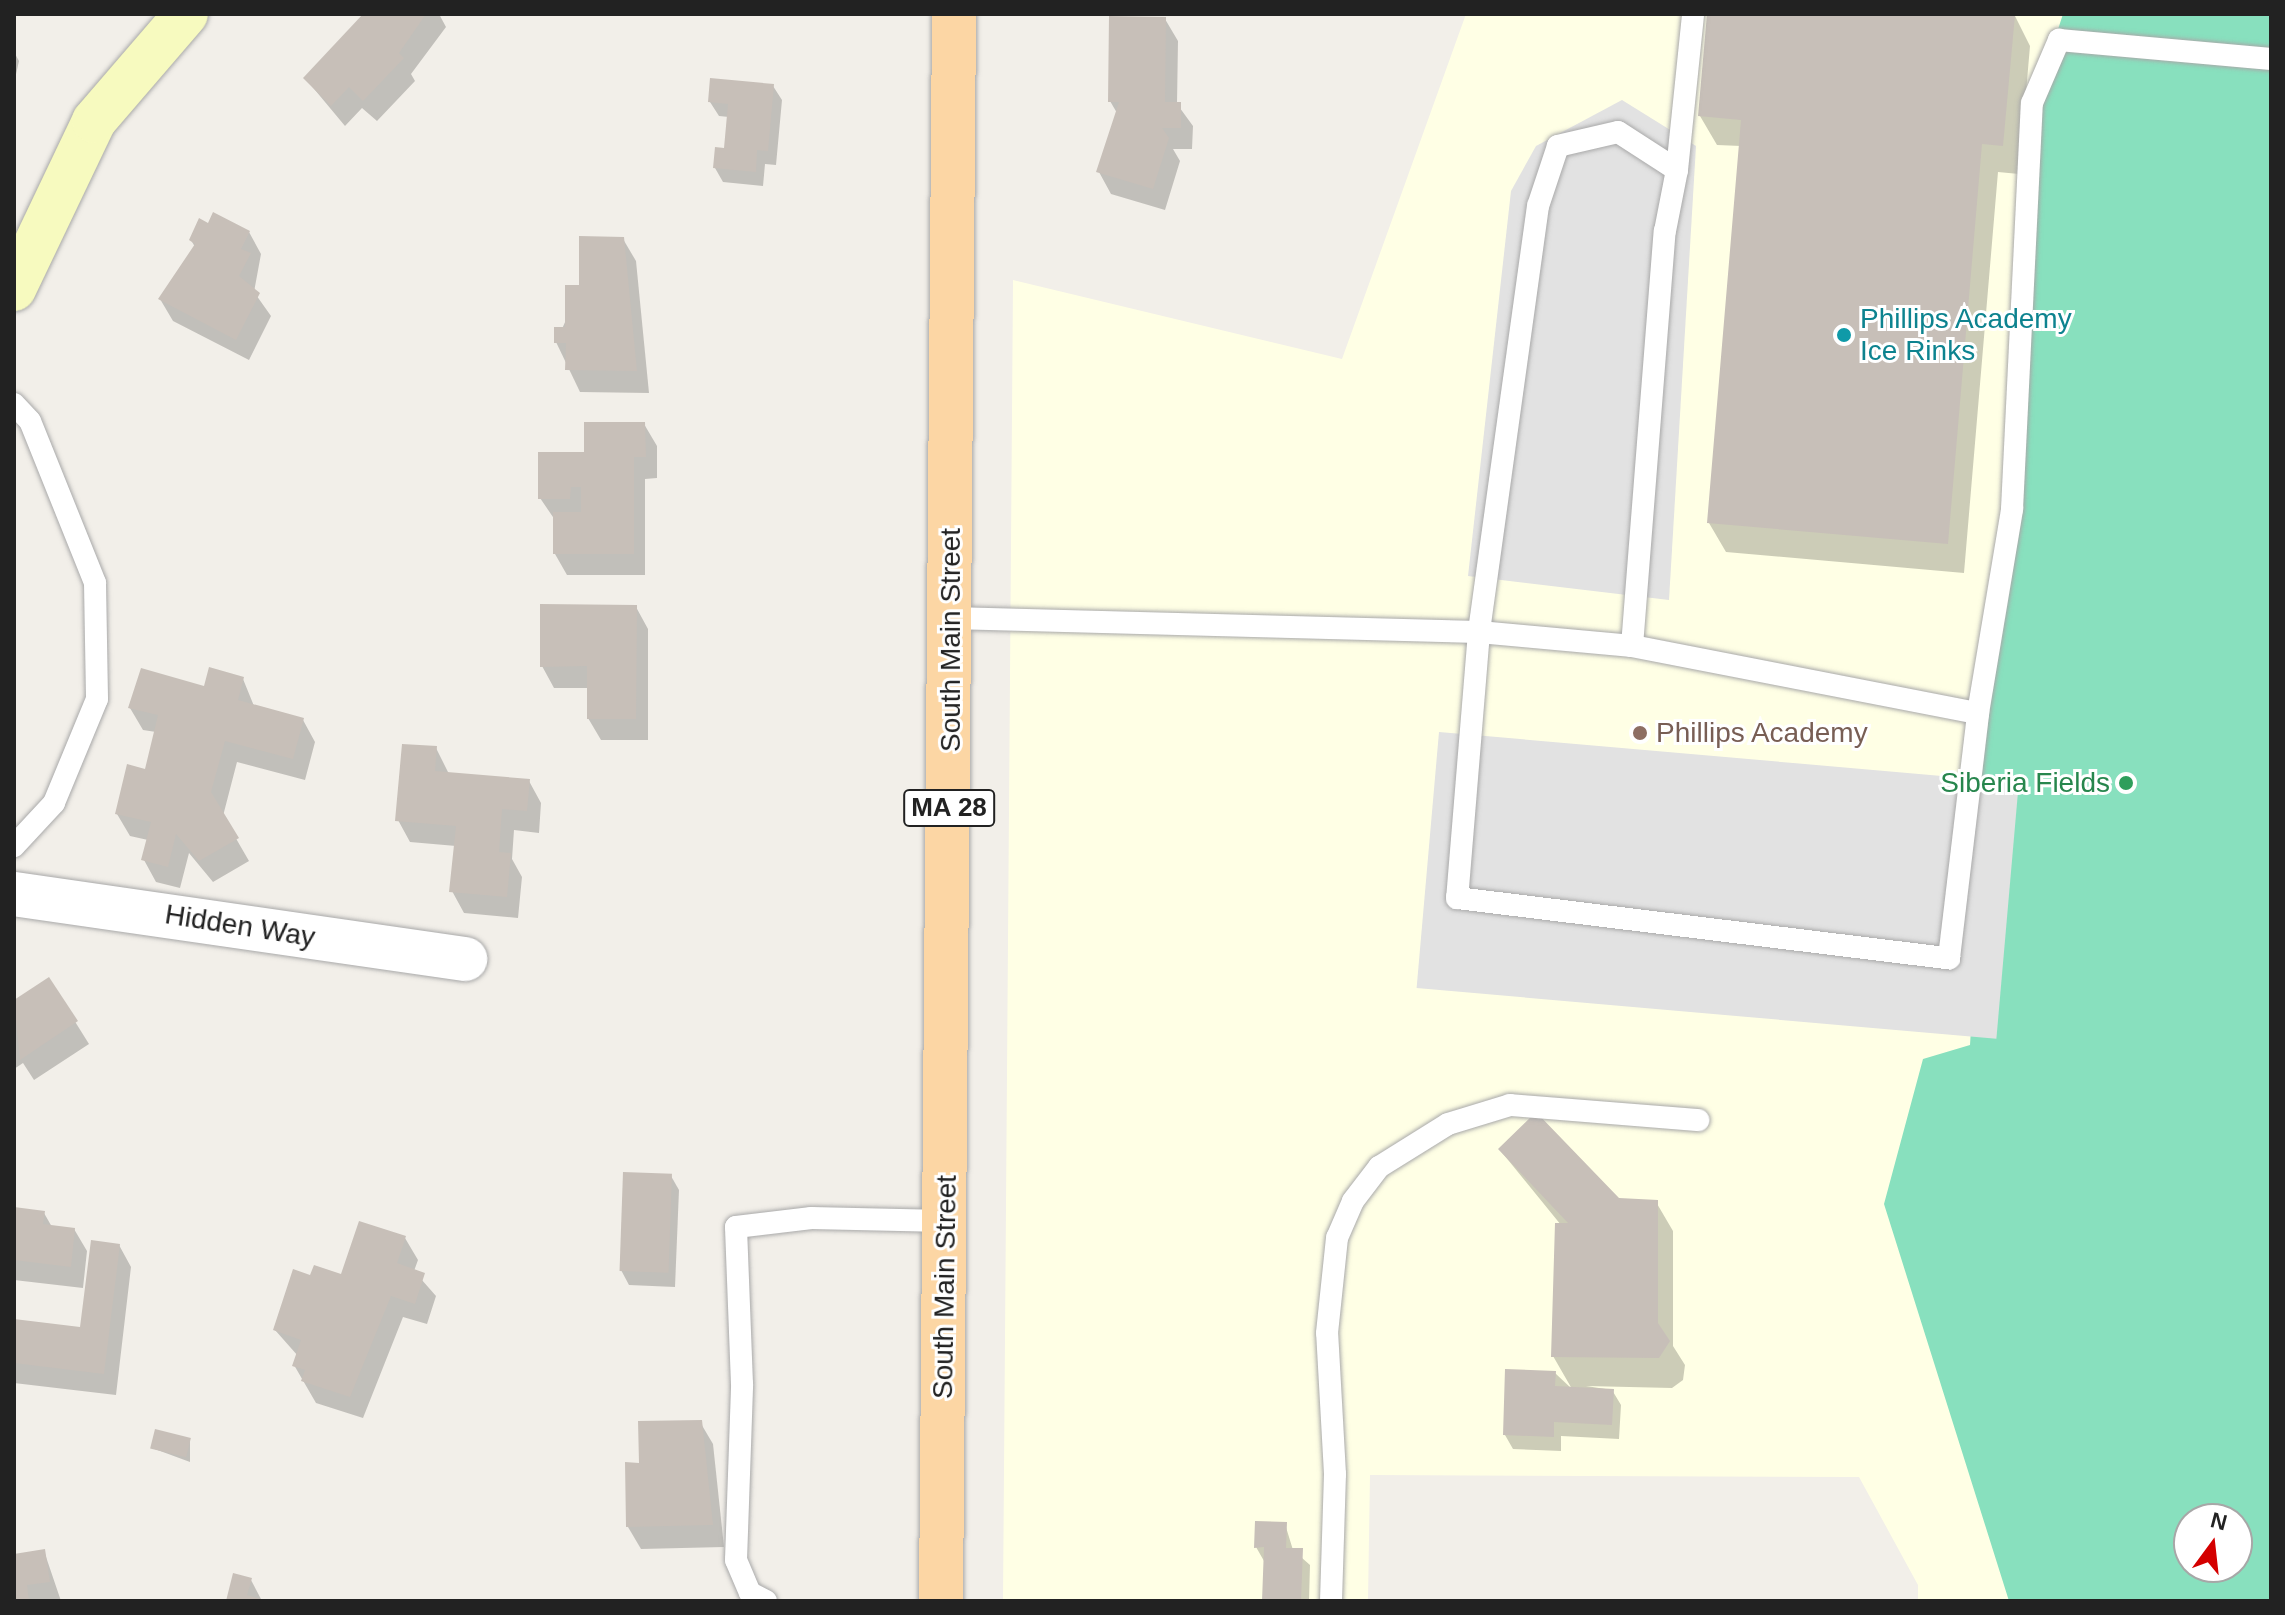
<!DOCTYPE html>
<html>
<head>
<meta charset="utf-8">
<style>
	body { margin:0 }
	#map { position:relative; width:2285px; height:1615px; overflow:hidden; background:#f2efe9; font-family:Arial,sans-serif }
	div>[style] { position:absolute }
	.education>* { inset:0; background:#ffffe5 }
	.pitch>* { inset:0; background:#88e0be }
	.parking>* { inset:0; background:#e2e2e2; transform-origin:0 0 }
	.shadow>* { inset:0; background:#0003 }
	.building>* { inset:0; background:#c7bfb8; transform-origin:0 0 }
	.roads { filter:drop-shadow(0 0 2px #a9a9a9) drop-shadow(0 0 2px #a9a9a9) }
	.lane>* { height:22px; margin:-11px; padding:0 11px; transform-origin:11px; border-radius:11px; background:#fff }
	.street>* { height:44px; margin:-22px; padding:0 22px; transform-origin:22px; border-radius:22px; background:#fff }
	.secondary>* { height:44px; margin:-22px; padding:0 22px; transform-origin:22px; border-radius:22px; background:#f7fabf }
	.primary>* { height:44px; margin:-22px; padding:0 22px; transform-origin:22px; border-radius:22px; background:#fcd6a4 }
	.dots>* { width:22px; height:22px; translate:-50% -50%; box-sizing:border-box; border:4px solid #fff; border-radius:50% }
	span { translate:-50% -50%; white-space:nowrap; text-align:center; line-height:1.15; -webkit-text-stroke:6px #fff; paint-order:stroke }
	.shield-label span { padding:2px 6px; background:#fff; border:2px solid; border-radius:6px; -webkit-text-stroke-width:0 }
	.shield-label { font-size:26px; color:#222; font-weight:700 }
	.culture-label { font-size:28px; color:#0d838f }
	.left { translate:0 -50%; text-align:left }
	.street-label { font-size:28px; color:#222 }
	.education-label { font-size:28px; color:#785e54 }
	.leisure-label { font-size:28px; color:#27864d }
	.right { translate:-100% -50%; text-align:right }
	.frame { position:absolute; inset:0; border:16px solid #222; pointer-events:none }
	.north { position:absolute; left:2173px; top:1503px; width:80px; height:80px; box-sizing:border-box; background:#fff; border:2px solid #a7a7a7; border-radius:50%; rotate:15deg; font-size:22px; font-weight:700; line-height:32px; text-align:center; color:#222 }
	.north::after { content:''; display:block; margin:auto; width:28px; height:36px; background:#d40000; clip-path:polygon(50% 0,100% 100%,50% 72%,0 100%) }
</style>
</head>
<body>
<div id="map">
	<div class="education">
		<i style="clip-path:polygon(evenodd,1466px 14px,2271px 14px,2271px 1601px,1918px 1601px,1918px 1585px,1859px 1477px,1370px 1475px,1368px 1601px,1003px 1601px,1013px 280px,1342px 359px,1466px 14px,2189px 1519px,2237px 1519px,2237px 1567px,2189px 1567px,2189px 1519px)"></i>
	</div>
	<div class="pitch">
		<i style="clip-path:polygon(evenodd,2063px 14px,2271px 14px,2271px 1601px,2009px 1601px,1884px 1204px,1923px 1059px,1970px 1045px,1982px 853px,1978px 713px,1998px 561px,2034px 103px,2063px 14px,2189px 1519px,2237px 1519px,2237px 1567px,2189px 1567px,2189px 1519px)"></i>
	</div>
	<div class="parking">
		<i style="clip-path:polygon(1622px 100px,1696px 146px,1669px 600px,1468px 576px,1511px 191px,1536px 146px)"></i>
		<i style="left:1439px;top:732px;width:582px;height:257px;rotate:5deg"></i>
	</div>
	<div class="shadow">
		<i style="clip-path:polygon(366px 14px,439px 14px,446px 27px,411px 74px,415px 81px,377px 121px,362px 108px,345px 126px,305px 78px)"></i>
		<i style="clip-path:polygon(1709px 14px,2014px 14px,2030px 46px,2019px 174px,1998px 172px,1964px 573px,1726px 552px,1709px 523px,1741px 146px,1717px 145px,1700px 116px)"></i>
		<i style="clip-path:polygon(1165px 19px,1178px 41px,1177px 104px,1193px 126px,1192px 149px,1173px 149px,1180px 161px,1165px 210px,1111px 194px,1099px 172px,1117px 113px,1110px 101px)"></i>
		<i style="clip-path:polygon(14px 52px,19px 61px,14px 83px)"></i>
		<i style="clip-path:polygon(773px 86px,782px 100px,776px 165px,765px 164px,763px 186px,723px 182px,715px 168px,726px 150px,729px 117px,719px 116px,710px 102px)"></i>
		<i style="clip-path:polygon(209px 225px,249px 232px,261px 254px,254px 292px,271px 316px,249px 360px,173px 321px,160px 299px,195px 247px,191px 240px)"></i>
		<i style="clip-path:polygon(623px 239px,636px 261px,649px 393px,580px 392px,556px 342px,581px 287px)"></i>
		<i style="clip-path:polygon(644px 424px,657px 446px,657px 478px,645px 479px,645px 575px,567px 575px,555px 554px,555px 520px,540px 498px,586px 454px)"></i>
		<i style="clip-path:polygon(636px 607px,648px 629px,648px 740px,601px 740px,588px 718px,589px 688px,554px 688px,542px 666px)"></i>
		<i style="clip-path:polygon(243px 679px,254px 706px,303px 720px,315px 742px,305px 780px,237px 762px,223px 816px,249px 861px,213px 882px,189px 853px,180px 888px,156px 882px,144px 860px,148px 840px,130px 836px,117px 814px,147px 771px,156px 732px,143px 730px,130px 708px)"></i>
		<i style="clip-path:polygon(436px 748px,449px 774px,529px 781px,541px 803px,539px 833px,514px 830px,512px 859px,522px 877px,518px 918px,464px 913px,452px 891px,456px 846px,410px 842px,398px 820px)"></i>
		<i style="clip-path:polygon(49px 980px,89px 1044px,34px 1080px,23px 1063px,14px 1069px,14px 1002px)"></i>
		<i style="clip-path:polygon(1500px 1150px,1618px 1200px,1656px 1202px,1673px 1231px,1673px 1346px,1685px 1365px,1683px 1380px,1672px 1388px,1586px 1386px,1612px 1390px,1621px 1405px,1619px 1439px,1561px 1436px,1561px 1451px,1513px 1449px,1505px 1435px,1555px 1373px,1572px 1389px,1553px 1356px,1561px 1225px)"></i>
		<i style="clip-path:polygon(671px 1176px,679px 1190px,675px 1287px,629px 1285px,621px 1270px)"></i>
		<i style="clip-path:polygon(14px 1209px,44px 1213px,52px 1227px,74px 1229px,87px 1251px,83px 1288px,14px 1280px)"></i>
		<i style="clip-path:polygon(405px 1238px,418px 1260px,414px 1271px,436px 1296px,427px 1324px,403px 1317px,363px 1418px,316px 1403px,294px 1365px,298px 1356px,275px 1330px,312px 1277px,343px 1277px)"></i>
		<i style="clip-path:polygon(119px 1245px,131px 1267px,116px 1395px,14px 1383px,14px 1321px,82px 1329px)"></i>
		<i style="clip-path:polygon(700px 1422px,713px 1444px,724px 1547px,641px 1549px,628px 1527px,641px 1465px)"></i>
		<i style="clip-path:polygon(190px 1439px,190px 1462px,152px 1448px)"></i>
		<i style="clip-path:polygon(1285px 1524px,1293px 1550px,1310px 1565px,1309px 1601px,1264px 1601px,1264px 1561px,1256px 1547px)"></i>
		<i style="clip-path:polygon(14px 1544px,16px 1556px,44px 1551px,61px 1601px,14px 1601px)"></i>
		<i style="clip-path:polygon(251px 1580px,262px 1601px,228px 1601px)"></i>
	</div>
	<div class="building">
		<i style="clip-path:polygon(363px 14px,426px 14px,399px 53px,404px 58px,363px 101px,349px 87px,331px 106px,303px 78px)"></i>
		<i style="clip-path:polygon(1707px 14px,2015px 15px,2003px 146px,1982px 144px,1948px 544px,1707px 523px,1741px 120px,1698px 116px)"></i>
		<i style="clip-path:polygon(1109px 16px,1166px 17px,1165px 102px,1181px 102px,1181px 128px,1162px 128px,1169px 138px,1153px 189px,1096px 172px,1119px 102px,1108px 102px)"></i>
		<i style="clip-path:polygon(710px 78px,774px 84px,768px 151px,757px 150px,756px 172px,713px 168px,715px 147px,724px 148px,728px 104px,708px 102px)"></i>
		<i style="clip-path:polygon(213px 212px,250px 231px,241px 249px,251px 253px,239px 276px,260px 293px,236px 340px,158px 299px,195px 244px,189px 240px,199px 218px,208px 223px)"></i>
		<i style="clip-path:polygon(579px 236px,624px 237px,637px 371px,565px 370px,566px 343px,554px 343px,554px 327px,565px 327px,565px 285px,579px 285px)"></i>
		<i style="clip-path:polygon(584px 422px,645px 422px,646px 457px,634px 457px,634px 554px,553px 554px,553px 512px,581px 512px,581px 487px,571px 487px,570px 499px,538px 499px,538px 452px,584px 452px)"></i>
		<i style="clip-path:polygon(540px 604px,637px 605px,636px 719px,587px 719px,587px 666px,540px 667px)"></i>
		<i style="clip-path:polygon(209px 667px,244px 677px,238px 700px,304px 718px,293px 759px,225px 741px,211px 792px,239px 838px,199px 861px,176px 834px,168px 867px,141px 860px,151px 822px,115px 814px,127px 764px,145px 769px,158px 715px,128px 708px,141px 668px,204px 686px)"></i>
		<i style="clip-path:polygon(402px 744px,437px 746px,435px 771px,530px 779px,527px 811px,502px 809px,499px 852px,511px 853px,507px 897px,449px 892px,456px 826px,395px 821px)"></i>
		<i style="clip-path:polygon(49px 977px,78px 1021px,20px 1060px,14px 1000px)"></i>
		<i style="clip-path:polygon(1536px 1112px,1619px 1198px,1658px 1200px,1658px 1323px,1670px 1341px,1659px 1358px,1551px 1357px,1555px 1223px,1568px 1223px,1498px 1149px)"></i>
		<i style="left:623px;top:1172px;width:49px;height:99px;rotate:2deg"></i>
		<i style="clip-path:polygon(14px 1207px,45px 1211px,43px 1224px,75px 1228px,71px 1267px,14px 1260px)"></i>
		<i style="clip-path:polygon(359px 1221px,406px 1236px,397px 1263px,425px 1273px,415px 1304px,391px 1296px,350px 1397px,301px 1381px,305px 1370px,292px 1366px,301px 1340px,273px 1330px,293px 1269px,310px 1275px,314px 1265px,341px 1274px)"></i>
		<i style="clip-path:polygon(91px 1240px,120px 1244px,104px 1374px,14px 1363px,14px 1319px,80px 1327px)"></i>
		<i style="clip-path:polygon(1505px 1369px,1556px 1371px,1555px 1386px,1614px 1389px,1612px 1425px,1554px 1422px,1554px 1437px,1503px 1435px)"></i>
		<i style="clip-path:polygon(702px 1420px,713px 1525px,626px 1527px,625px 1462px,639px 1463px,638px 1421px)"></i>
		<i style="left:155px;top:1429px;width:37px;height:20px;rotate:14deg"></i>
		<i style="clip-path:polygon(1255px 1521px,1287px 1522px,1286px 1548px,1303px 1548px,1301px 1601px,1262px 1601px,1264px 1547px,1254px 1548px)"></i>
		<i style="clip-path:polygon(45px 1549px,50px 1582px,27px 1585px,29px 1601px,14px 1601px,14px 1554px)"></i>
		<i style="clip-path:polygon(233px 1573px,252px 1578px,247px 1595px,266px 1601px,226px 1601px)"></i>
	</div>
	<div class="roads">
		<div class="lane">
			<i style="left:1677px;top:170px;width:157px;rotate:-84.1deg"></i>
			<i style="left:14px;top:404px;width:23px;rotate:47deg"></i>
			<i style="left:30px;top:421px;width:175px;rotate:68.1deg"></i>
			<i style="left:95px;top:583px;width:116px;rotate:89deg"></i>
			<i style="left:97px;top:699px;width:113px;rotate:112.5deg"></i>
			<i style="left:54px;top:803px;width:59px;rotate:132.9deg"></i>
			<i style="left:951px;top:618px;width:528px;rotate:1.52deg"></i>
			<i style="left:1479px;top:632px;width:154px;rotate:5.2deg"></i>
			<i style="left:1632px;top:646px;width:352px;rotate:11deg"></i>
			<i style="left:1978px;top:713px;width:207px;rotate:-80.5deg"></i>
			<i style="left:2012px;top:509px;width:406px;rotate:-87.2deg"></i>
			<i style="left:2032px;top:103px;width:69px;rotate:-66.8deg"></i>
			<i style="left:2059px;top:40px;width:213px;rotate:5.1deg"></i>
			<i style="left:1632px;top:646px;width:416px;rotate:-85.5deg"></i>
			<i style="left:1665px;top:231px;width:62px;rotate:-78.9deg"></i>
			<i style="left:1677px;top:170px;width:70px;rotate:-147.2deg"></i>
			<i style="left:1618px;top:132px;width:62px;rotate:166.9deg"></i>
			<i style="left:1558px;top:146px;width:63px;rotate:108.4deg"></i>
			<i style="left:1538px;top:206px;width:430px;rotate:97.9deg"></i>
			<i style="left:1479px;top:632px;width:267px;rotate:94.7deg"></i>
			<i style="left:1457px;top:898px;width:496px;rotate:7deg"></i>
			<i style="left:1949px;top:958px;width:247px;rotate:-83.2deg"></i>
			<i style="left:766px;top:1601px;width:18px;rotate:-153deg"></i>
			<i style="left:750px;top:1593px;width:36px;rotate:-113deg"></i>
			<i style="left:736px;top:1560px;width:176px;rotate:-88deg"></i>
			<i style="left:742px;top:1384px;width:157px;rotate:-92.2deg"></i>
			<i style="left:736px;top:1227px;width:76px;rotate:-6.8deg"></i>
			<i style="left:811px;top:1218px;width:134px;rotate:1.3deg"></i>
			<i style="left:1331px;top:1601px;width:127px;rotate:-88.2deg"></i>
			<i style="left:1335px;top:1474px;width:141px;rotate:-93.2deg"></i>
			<i style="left:1327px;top:1333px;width:96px;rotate:-84deg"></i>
			<i style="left:1337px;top:1238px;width:40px;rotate:-66.6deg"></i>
			<i style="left:1353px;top:1201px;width:43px;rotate:-52.6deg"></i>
			<i style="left:1379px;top:1167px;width:81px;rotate:-31.9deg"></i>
			<i style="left:1448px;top:1124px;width:65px;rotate:-17deg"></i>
			<i style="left:1510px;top:1105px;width:189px;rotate:4.6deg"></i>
		</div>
		<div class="street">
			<i style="left:14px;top:894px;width:456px;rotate:8.2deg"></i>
		</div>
		<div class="secondary">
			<i style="left:14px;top:289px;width:186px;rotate:-64.5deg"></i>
			<i style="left:94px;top:121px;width:141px;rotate:-49.3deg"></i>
		</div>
		<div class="primary">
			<i style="left:941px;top:1601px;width:1587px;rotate:-89.53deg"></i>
		</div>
	</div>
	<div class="dots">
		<i style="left:1844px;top:335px;background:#0f9aa8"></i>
		<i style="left:1640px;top:733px;background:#8d6e63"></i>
		<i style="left:2126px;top:783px;background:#2e9e5b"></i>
	</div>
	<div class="shield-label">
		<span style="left:949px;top:808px">MA 28</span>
	</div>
	<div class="culture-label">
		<span class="left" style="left:1860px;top:335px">Phillips Academy<br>Ice Rinks</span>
	</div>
	<div class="street-label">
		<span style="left:951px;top:640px;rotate:-90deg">South Main Street</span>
		<span style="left:240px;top:926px;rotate:9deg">Hidden Way</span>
		<span style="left:945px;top:1287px;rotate:-89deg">South Main Street</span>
	</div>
	<div class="education-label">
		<span class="left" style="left:1656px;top:733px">Phillips Academy</span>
	</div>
	<div class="leisure-label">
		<span class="right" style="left:2110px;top:783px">Siberia Fields</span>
	</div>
	<div class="frame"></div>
	<div class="north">N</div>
</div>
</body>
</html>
